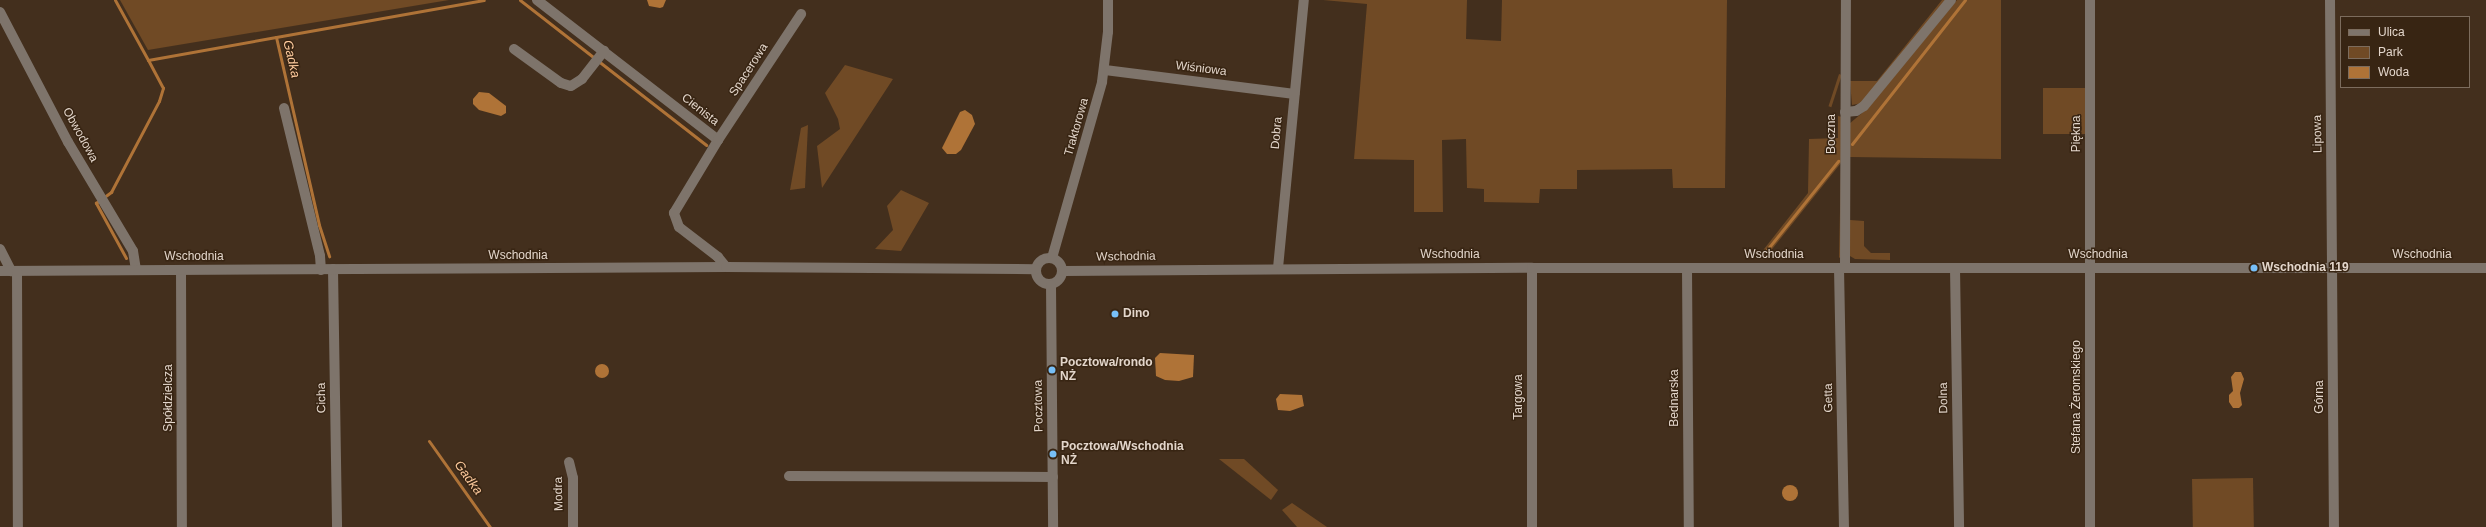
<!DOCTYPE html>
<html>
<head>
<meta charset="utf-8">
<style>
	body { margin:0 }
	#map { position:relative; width:2486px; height:527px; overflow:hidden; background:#432f1d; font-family:Arial,sans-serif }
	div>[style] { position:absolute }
	.green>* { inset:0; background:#704a25; transform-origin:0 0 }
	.water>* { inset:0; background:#af7337 }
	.round { border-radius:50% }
	.stream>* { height:3px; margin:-1.5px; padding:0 1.5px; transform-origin:1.5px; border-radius:1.5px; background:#af7337 }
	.minor>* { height:10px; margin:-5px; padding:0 5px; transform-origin:5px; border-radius:5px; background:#7e746b }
	.minor>.ring { margin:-5px; padding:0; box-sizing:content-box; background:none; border:10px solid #7e746b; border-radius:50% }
	.dots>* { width:11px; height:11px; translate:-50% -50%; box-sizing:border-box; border:2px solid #382513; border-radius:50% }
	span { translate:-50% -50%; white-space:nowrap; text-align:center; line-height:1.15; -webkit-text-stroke:3px #382513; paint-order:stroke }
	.street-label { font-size:12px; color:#e3d6cb }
	.poi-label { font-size:12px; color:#e3d6cb; font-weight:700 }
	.left { translate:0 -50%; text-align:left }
	.water-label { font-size:13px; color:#fecb9e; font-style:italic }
	.legend { position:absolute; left:2340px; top:16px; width:130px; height:72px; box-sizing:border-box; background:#382513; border:1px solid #7c6c5d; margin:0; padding:5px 7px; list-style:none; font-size:12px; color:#e3d6cb }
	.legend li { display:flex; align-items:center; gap:8px; height:20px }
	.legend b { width:20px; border:1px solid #7c6c5d }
</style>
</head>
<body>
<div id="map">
	<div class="green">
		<i style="clip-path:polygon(120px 0,449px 0,148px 50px)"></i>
		<i style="clip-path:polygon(1323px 0,1467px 0,1466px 39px,1501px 41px,1502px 0,1727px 0,1725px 188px,1673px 188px,1672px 169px,1577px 170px,1577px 189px,1540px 189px,1539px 203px,1484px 202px,1484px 189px,1467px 188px,1466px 139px,1442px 140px,1443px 212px,1414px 212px,1414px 160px,1354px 159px,1367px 4px)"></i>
		<i style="clip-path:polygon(1942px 0,1947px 0,1862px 103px,1852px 105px,1850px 81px,1877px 81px)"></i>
		<i style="clip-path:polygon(1957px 0,2001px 0,2001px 159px,1850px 157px,1849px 124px,1868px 108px)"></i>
		<i style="clip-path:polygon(845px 65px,893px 79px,822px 188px,817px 146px,840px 129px,838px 119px,825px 93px)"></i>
		<i style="left:1839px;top:74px;width:3px;height:34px;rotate:18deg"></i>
		<i style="left:2043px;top:88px;width:44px;height:46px"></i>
		<i style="clip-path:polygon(1838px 116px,1842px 117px,1842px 256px,1839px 258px,1841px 163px,1765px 258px,1757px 258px,1808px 193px,1809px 139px,1838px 138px)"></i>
		<i style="clip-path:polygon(808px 125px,805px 188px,790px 190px,801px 128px)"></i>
		<i style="clip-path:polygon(901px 190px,929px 203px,901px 251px,875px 249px,893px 230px,887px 206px)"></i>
		<i style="clip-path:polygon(1850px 220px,1864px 221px,1864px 246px,1871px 253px,1890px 253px,1890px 260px,1855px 259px,1850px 256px)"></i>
		<i style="clip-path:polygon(1219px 459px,1244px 459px,1278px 490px,1271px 500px)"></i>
		<i style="left:2253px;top:478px;width:49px;height:61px;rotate:89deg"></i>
		<i style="clip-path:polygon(1292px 503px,1327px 527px,1297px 527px,1282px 510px)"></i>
	</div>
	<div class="water">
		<i style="clip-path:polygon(647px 0,666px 0,663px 7px,660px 8px,649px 6px)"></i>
		<i style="clip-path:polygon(479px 92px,489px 93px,506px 106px,506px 113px,501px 116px,479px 110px,473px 104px,473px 99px)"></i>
		<i style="clip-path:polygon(965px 110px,972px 115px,975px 124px,961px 150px,956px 154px,947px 154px,942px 148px,960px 112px)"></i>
		<i style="clip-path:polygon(1160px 353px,1194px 355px,1193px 377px,1179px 381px,1165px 380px,1156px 376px,1155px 358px)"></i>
		<i class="round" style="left:595px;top:364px;width:14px;height:14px"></i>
		<i style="clip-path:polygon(2235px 372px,2241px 372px,2244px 379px,2240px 393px,2242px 405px,2239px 408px,2233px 408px,2229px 402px,2229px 395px,2233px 391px,2231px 377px)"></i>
		<i style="clip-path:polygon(1280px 394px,1302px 395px,1304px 406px,1290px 411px,1278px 410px,1276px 399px)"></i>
		<i class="round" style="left:1782px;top:485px;width:16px;height:16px"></i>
	</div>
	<div class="stream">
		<i style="left:115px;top:0;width:68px;rotate:61.2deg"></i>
		<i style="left:148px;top:60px;width:130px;rotate:-10.2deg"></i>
		<i style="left:276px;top:37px;width:193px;rotate:77.1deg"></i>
		<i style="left:319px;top:225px;width:33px;rotate:72deg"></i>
		<i style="left:520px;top:0;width:236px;rotate:37.9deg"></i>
		<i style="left:276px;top:37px;width:211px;rotate:-10.1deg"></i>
		<i style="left:1852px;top:144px;width:183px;rotate:-51.9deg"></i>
		<i style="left:1762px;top:256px;width:122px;rotate:-51.3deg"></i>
		<i style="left:126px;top:258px;width:63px;rotate:-118.6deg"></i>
		<i style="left:96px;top:203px;width:19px;rotate:-36deg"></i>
		<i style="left:111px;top:192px;width:103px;rotate:-62.2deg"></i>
		<i style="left:159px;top:101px;width:14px;rotate:-73deg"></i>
		<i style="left:163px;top:88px;width:32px;rotate:-118deg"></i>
		<i style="left:429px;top:441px;width:105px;rotate:54.7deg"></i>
	</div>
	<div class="minor">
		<i style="left:537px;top:0;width:229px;rotate:37.7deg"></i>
		<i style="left:2330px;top:0;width:527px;rotate:89.57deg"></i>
		<i style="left:0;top:12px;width:147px;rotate:62.4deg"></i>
		<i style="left:68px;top:142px;width:127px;rotate:59.2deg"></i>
		<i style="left:133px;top:251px;width:19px;rotate:81deg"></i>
		<i style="left:514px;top:49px;width:58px;rotate:35.9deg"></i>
		<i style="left:561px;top:83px;width:10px;rotate:17deg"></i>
		<i style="left:571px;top:86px;width:13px;rotate:-32deg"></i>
		<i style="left:582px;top:79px;width:36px;rotate:-52deg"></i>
		<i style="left:1105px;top:70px;width:191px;rotate:7.2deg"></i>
		<i style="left:284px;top:108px;width:152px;rotate:76.3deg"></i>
		<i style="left:320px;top:256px;width:14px;rotate:86deg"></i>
		<i style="left:1845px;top:112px;width:11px;rotate:-5deg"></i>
		<i style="left:1856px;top:111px;width:9px;rotate:-32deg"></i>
		<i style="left:1864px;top:106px;width:137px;rotate:-50.6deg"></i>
		<i style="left:0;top:249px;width:25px;rotate:63deg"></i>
		<i class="ring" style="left:1036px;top:258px;width:16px;height:16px"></i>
		<i style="left:1052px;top:258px;width:183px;rotate:-74.1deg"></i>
		<i style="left:1102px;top:82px;width:50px;rotate:-83.2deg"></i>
		<i style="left:1108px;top:32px;width:32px;rotate:-90deg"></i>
		<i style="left:726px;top:267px;width:13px;rotate:-129deg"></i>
		<i style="left:718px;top:257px;width:49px;rotate:-142.4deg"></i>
		<i style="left:679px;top:227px;width:15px;rotate:-110deg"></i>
		<i style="left:674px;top:213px;width:85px;rotate:-58.9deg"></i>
		<i style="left:718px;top:140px;width:151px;rotate:-56.6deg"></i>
		<i style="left:1278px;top:268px;width:269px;rotate:-84.5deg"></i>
		<i style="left:1532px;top:268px;width:259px;rotate:90deg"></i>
		<i style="left:1687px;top:268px;width:259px;rotate:89.6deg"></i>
		<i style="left:1839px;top:268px;width:259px;rotate:88.9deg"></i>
		<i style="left:1845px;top:268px;width:268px;rotate:-89.8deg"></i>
		<i style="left:1955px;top:268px;width:259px;rotate:89.1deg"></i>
		<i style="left:333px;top:269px;width:258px;rotate:89.1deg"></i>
		<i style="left:181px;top:270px;width:257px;rotate:89.8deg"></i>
		<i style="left:0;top:271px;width:726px;rotate:-0.32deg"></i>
		<i style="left:726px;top:267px;width:310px;rotate:0.4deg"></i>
		<i style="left:17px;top:271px;width:256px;rotate:89.8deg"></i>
		<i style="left:1063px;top:271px;width:469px;rotate:-0.4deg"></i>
		<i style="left:1532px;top:268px;width:954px"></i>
		<i style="left:1051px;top:285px;width:242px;rotate:89.5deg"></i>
		<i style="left:569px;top:462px;width:16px;rotate:76deg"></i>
		<i style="left:573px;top:478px;width:49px;rotate:90deg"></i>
		<i style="left:789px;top:476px;width:264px;rotate:0.2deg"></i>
		<i style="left:2090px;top:527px;width:527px;rotate:-90deg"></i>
	</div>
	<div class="dots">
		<i style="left:2254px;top:268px;background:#77bff7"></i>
		<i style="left:1115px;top:314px;background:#77bff7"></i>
		<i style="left:1052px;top:370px;background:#77bff7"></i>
		<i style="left:1053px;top:454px;background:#77bff7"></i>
	</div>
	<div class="street-label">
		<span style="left:1201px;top:69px;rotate:7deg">Wiśniowa</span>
		<span style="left:749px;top:70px;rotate:-57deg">Spacerowa</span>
		<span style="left:700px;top:110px;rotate:38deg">Cienista</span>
		<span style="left:1077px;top:127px;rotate:-74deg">Traktorowa</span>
		<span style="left:1277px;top:133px;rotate:-85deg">Dobra</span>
		<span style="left:1832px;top:134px;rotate:-90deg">Boczna</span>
		<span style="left:2077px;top:134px;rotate:-90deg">Piękna</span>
		<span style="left:2318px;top:134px;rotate:-91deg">Lipowa</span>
		<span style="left:80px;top:135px;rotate:61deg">Obwodowa</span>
		<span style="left:1450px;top:255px">Wschodnia</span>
		<span style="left:1774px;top:255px">Wschodnia</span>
		<span style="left:2098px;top:255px">Wschodnia</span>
		<span style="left:2422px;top:255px">Wschodnia</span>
		<span style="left:518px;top:256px">Wschodnia</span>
		<span style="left:194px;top:257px">Wschodnia</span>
		<span style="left:1126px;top:257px;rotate:-1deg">Wschodnia</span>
		<span style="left:1519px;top:397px;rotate:-90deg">Targowa</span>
		<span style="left:2077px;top:397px;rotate:-90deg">Stefana Żeromskiego</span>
		<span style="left:2320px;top:397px;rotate:-90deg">Górna</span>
		<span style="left:169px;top:398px;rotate:-90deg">Spółdzielcza</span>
		<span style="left:322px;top:398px;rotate:-91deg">Cicha</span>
		<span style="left:1675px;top:398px;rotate:-90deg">Bednarska</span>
		<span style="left:1829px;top:398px;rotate:-91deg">Getta</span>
		<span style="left:1944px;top:398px;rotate:-91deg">Dolna</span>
		<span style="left:1039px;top:406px;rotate:-91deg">Pocztowa</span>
		<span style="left:559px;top:494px;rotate:-91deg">Modra</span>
	</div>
	<div class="poi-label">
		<span class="left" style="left:2262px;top:268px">Wschodnia 119</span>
		<span class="left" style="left:1123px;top:314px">Dino</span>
		<span class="left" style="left:1060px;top:370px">Pocztowa/rondo<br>NŻ</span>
		<span class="left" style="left:1061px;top:454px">Pocztowa/Wschodnia<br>NŻ</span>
	</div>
	<div class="water-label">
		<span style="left:291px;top:59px;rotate:77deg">Gadka</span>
		<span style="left:468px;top:478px;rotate:54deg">Gadka</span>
	</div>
	<ul class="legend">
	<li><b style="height:5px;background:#7e746b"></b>Ulica</li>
	<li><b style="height:11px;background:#704a25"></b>Park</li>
	<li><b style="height:11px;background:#af7337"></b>Woda</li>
	</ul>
</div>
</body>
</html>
